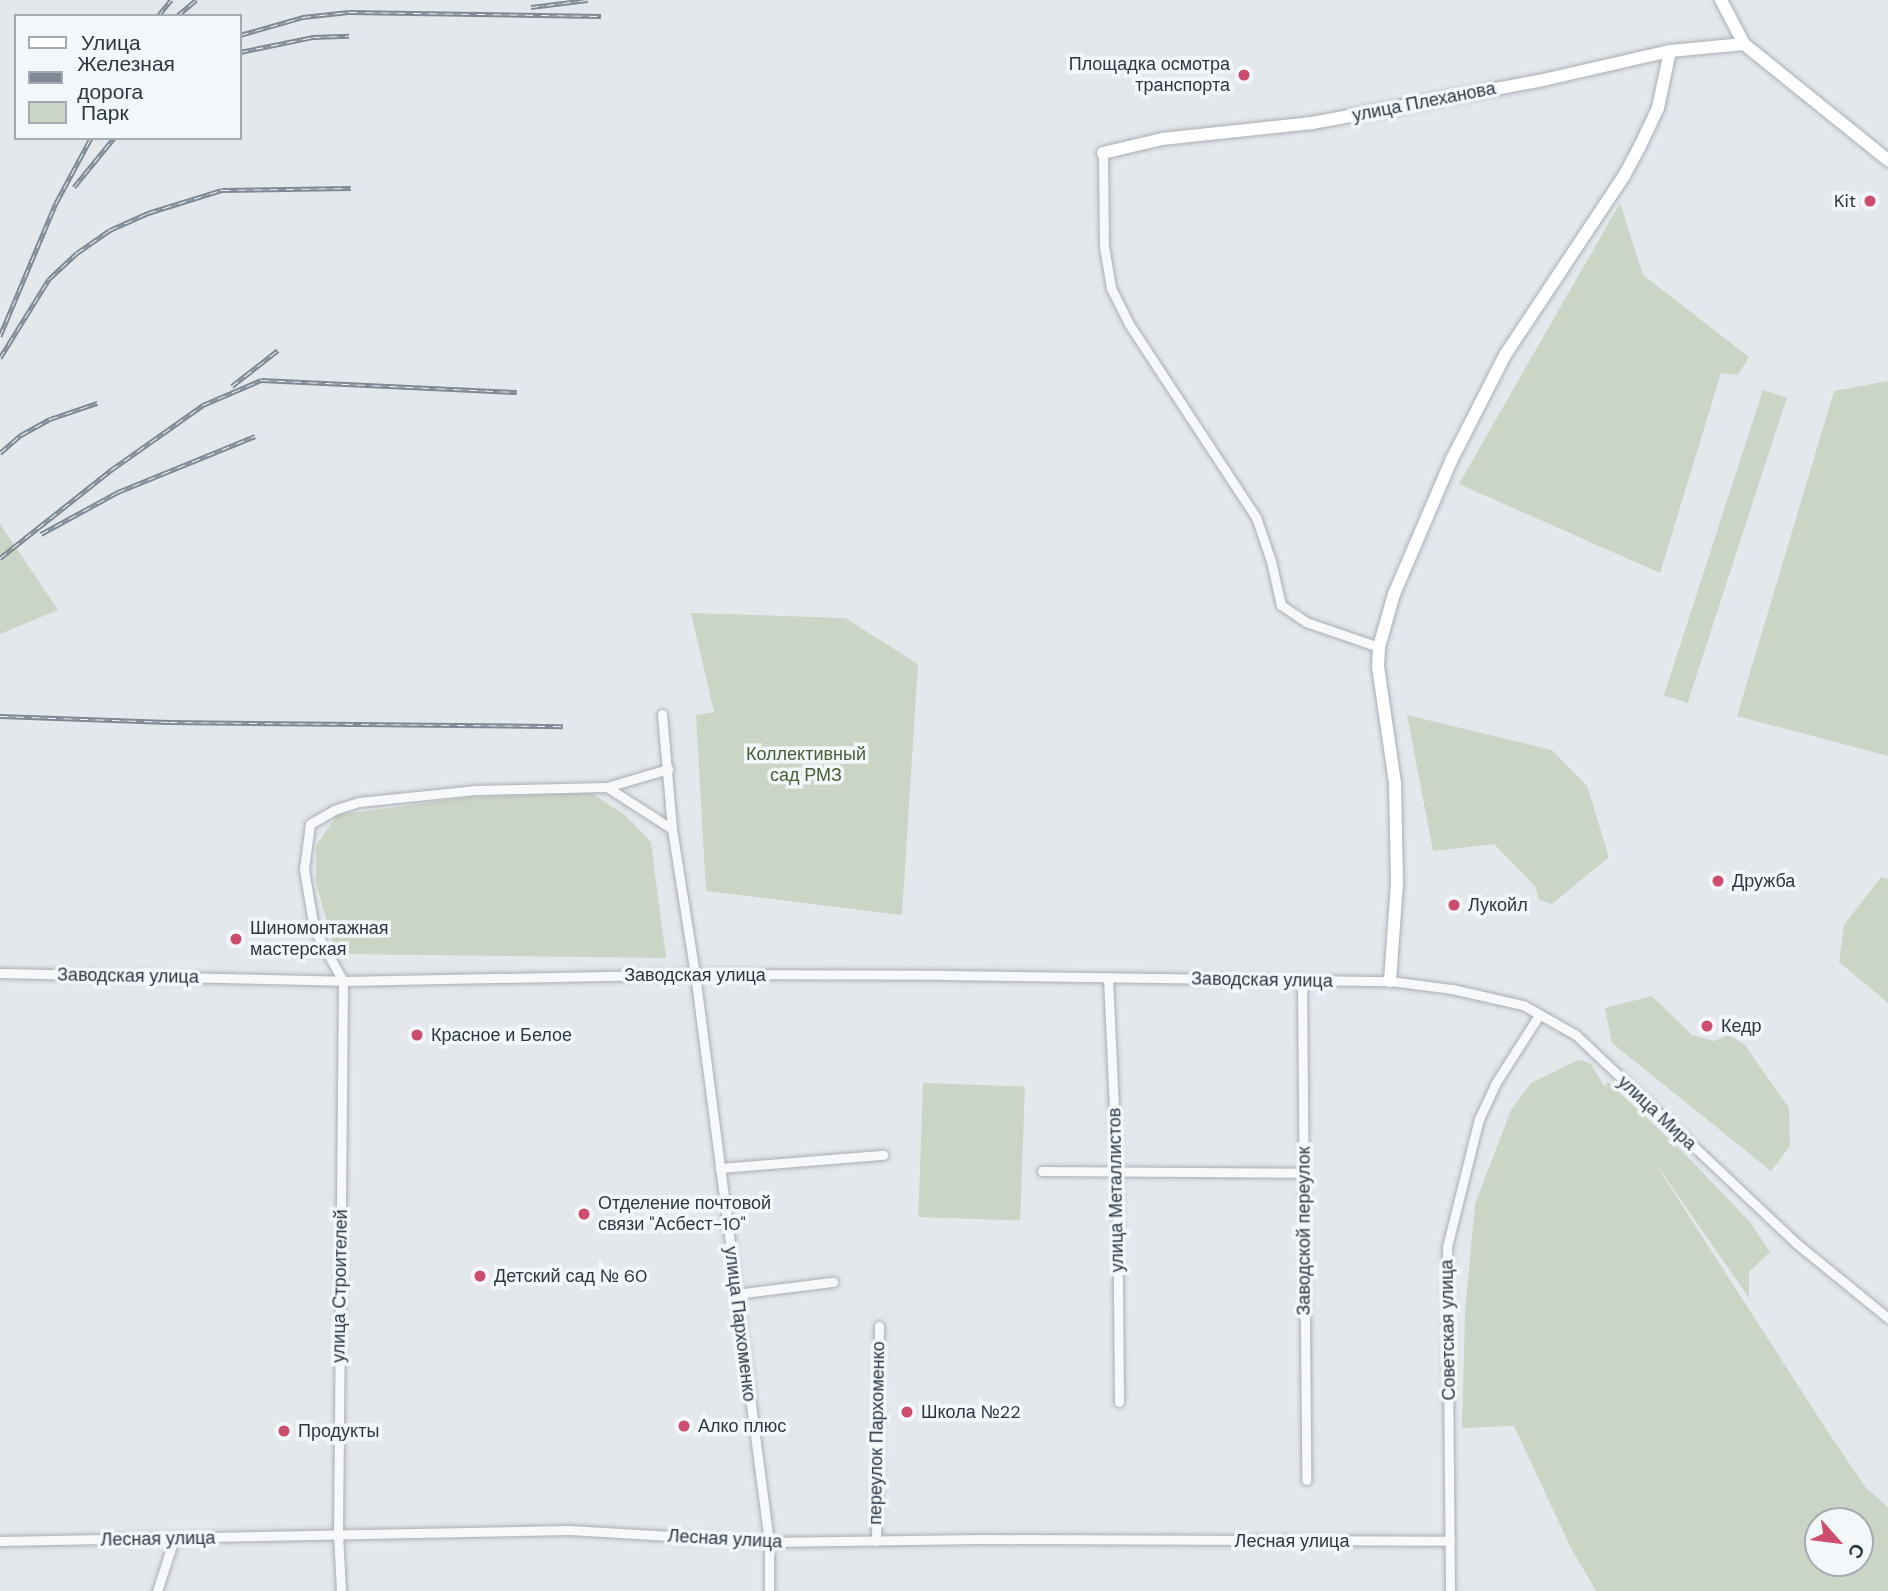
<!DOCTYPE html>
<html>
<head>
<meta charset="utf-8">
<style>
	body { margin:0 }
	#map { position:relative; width:1888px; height:1591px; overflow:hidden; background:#e4e8ec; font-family:"DM Sans",sans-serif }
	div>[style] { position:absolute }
	.green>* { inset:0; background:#cbd5c5; transform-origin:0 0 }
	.roads { filter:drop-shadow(0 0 2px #a9afb6) drop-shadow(0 0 2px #a9afb6) }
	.street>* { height:9px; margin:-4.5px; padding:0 4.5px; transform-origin:4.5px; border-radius:4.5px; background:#f7f8fa }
	.secondary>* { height:12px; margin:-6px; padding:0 6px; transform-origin:6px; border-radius:6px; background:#fff }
	.rail>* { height:5px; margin-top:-2.5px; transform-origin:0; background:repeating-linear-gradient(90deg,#f4f7f9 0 8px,#7e8995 0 16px); box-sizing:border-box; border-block:2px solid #7e8995 }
	.dots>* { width:19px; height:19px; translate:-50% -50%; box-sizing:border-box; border:4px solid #f4f7f9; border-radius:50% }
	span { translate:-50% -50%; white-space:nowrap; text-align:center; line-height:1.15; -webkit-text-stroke:7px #f4f7f9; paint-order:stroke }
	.poi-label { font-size:18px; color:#2c3744 }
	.right { translate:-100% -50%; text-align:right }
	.left { translate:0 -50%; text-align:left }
	.street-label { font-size:18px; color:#2c3744 }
	.park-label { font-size:18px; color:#445f39 }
	.legend { position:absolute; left:14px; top:14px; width:228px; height:126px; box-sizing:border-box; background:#f4f7f9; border:2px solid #a4aab1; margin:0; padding:9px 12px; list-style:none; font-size:21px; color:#2c3744 }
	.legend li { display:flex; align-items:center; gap:14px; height:35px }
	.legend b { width:35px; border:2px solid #a4aab1 }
	.north { position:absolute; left:1804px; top:1507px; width:70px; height:70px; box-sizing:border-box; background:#f4f7f9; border:2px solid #a4aab1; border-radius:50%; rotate:118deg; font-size:19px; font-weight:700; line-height:28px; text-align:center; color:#2c3744 }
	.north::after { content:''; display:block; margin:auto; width:24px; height:32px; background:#cc4d6d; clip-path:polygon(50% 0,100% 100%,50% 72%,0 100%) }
</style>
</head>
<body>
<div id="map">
	<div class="green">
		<i style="clip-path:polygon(1620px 203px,1643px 275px,1749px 357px,1738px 375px,1721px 373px,1660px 573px,1459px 484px)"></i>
		<i style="clip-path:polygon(1888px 381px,1888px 756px,1737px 716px,1834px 391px)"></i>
		<i style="left:1763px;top:390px;width:25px;height:321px;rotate:18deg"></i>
		<i style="clip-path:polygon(0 524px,58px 610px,0 634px)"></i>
		<i style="clip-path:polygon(691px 613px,845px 618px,918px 664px,902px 915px,706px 891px,696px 715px,714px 712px)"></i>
		<i style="clip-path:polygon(1407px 715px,1552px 750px,1587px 786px,1609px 857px,1552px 904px,1539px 900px,1535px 886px,1494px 844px,1433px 851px)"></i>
		<i style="clip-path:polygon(591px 793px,625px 815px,651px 842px,666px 958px,336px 954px,316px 883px,316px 846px,337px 815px,470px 797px)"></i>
		<i style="clip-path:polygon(1881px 877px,1888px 879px,1888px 1003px,1839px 962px,1844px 925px)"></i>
		<i style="clip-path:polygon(1652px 996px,1692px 1035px,1714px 1041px,1728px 1035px,1744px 1044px,1789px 1108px,1790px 1146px,1771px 1171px,1612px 1043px,1605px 1008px)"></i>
		<i style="clip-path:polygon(evenodd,1578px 1060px,1590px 1063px,1605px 1087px,1607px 1081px,1684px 1153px,1750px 1222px,1770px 1252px,1749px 1272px,1749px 1298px,1649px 1154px,1828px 1432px,1866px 1488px,1888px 1507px,1888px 1591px,1596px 1591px,1571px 1548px,1514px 1426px,1462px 1428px,1465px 1313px,1475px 1204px,1511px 1110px,1531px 1083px,1578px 1060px,1818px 1521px,1860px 1521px,1860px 1563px,1818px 1563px,1818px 1521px)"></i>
		<i style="left:923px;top:1083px;width:102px;height:134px;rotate:2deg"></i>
	</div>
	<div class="roads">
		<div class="street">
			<i style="left:1103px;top:153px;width:93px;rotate:89.4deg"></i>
			<i style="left:1104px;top:246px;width:43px;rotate:80.5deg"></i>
			<i style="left:1111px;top:288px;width:40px;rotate:63.4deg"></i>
			<i style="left:1129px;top:324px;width:231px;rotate:56.7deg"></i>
			<i style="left:1256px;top:517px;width:46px;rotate:71.2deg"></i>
			<i style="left:1271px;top:561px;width:45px;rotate:77.2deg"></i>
			<i style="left:1281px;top:605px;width:30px;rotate:34deg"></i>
			<i style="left:1306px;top:622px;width:77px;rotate:18.9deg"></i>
			<i style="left:662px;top:714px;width:115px;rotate:85deg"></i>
			<i style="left:672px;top:829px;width:147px;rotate:81deg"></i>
			<i style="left:695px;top:974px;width:573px;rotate:82.58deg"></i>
			<i style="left:769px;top:1542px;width:49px;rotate:90deg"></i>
			<i style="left:607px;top:787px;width:64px;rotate:-16.4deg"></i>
			<i style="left:0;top:973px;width:343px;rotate:1.3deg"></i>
			<i style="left:343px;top:981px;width:352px;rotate:-1.1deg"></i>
			<i style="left:695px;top:974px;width:248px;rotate:0.2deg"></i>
			<i style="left:943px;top:975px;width:447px;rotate:0.8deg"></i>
			<i style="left:1390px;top:981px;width:63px;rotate:7.4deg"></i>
			<i style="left:1452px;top:989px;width:73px;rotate:12.7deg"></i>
			<i style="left:1523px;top:1005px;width:61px;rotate:29.5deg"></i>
			<i style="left:1576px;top:1035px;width:303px;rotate:43.4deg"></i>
			<i style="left:1796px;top:1243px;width:119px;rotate:39.2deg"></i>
			<i style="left:1108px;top:977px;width:196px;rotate:87.4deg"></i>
			<i style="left:1117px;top:1173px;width:229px;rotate:89.5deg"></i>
			<i style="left:1302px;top:982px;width:498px;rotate:89.5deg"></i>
			<i style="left:720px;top:1168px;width:164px;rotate:-4.6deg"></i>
			<i style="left:1042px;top:1171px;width:262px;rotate:0.4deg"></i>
			<i style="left:736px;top:1294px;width:98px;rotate:-7.1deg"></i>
			<i style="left:0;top:1541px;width:569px;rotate:-1.11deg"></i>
			<i style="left:569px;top:1530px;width:200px;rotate:3.4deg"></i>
			<i style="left:769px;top:1542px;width:211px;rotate:-0.8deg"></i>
			<i style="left:980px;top:1539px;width:470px;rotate:0.2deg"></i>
			<i style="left:876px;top:1541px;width:215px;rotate:-89.2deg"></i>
			<i style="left:157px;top:1591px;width:55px;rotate:-71.9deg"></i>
			<i style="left:341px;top:1591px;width:57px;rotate:-93deg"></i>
			<i style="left:338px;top:1534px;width:553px;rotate:-89.48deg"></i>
			<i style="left:343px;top:981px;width:60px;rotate:-119.1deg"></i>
			<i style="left:314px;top:929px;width:61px;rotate:-99.5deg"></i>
			<i style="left:304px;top:869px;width:45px;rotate:-82.4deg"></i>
			<i style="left:310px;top:824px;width:28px;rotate:-30deg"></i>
			<i style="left:334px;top:810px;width:26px;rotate:-18deg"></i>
			<i style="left:359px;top:802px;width:118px;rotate:-5.9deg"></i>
			<i style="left:476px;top:790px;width:131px;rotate:-1.3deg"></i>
			<i style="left:607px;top:787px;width:77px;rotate:32.9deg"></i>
			<i style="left:1450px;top:1591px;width:344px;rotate:-90.5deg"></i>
			<i style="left:1447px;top:1247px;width:132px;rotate:-76deg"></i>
			<i style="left:1479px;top:1119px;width:38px;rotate:-65deg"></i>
			<i style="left:1495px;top:1084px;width:82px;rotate:-57.5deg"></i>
		</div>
		<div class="secondary">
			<i style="left:1721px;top:0;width:50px;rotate:62.4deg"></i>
			<i style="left:1744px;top:44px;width:185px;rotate:38.9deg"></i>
			<i style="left:1103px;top:153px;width:61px;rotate:-13.3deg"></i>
			<i style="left:1162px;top:139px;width:151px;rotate:-6.1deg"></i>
			<i style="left:1312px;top:123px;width:235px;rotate:-10.5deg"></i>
			<i style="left:1543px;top:80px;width:130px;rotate:-12.9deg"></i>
			<i style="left:1670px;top:51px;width:74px;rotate:-5.4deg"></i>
			<i style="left:1390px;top:981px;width:97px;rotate:-85.9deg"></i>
			<i style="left:1397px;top:884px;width:101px;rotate:-91.1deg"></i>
			<i style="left:1395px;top:783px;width:117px;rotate:-98.3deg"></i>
			<i style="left:1378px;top:667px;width:20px;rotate:-87deg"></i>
			<i style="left:1379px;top:647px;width:55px;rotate:-74.2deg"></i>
			<i style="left:1394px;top:594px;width:147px;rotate:-66.8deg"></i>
			<i style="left:1452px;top:459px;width:117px;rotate:-63deg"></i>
			<i style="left:1505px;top:355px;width:215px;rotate:-56.4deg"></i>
			<i style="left:1624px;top:176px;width:34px;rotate:-62deg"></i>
			<i style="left:1640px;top:146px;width:42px;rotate:-64.7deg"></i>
			<i style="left:1658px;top:108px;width:58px;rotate:-78.1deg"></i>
		</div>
	</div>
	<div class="rail">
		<i style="left:531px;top:7px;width:57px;rotate:-7deg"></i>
		<i style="left:158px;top:16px;width:21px;rotate:-51deg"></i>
		<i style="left:177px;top:16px;width:25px;rotate:-40deg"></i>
		<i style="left:240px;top:35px;width:66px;rotate:-15.9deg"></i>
		<i style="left:303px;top:17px;width:46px;rotate:-6.2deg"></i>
		<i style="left:349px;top:12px;width:252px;rotate:0.9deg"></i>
		<i style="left:240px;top:52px;width:75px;rotate:-11.6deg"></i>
		<i style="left:313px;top:37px;width:36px;rotate:-2deg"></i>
		<i style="left:74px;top:187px;width:63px;rotate:-50.8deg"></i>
		<i style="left:0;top:336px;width:144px;rotate:-67.2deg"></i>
		<i style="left:56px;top:203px;width:74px;rotate:-61.7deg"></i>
		<i style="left:0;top:358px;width:93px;rotate:-58.2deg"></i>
		<i style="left:49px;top:279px;width:38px;rotate:-43deg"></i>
		<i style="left:77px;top:253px;width:40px;rotate:-34.9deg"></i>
		<i style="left:110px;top:230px;width:42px;rotate:-24.1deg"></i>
		<i style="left:148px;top:213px;width:77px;rotate:-17.3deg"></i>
		<i style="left:222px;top:190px;width:129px;rotate:-0.9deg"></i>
		<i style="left:232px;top:386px;width:58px;rotate:-38deg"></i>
		<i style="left:0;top:453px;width:28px;rotate:-41deg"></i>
		<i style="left:21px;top:435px;width:33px;rotate:-29deg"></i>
		<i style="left:50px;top:419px;width:50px;rotate:-18.8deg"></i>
		<i style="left:41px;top:534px;width:88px;rotate:-28.6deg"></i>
		<i style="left:118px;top:492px;width:148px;rotate:-22.2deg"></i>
		<i style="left:0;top:558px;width:142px;rotate:-38.4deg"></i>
		<i style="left:111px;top:470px;width:113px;rotate:-35.2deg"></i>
		<i style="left:203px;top:405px;width:63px;rotate:-23.3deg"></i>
		<i style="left:261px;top:380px;width:256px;rotate:2.7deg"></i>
		<i style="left:0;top:716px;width:169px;rotate:2deg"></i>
		<i style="left:169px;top:722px;width:394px;rotate:0.6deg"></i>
	</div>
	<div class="dots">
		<i style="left:1244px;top:75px;background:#cc4d6d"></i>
		<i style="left:1870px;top:201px;background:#cc4d6d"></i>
		<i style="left:1718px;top:881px;background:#cc4d6d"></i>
		<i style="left:1454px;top:905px;background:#cc4d6d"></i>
		<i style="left:236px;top:939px;background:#cc4d6d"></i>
		<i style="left:1707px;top:1026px;background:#cc4d6d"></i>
		<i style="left:417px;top:1035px;background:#cc4d6d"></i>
		<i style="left:584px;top:1214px;background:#cc4d6d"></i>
		<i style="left:480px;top:1276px;background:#cc4d6d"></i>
		<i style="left:907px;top:1412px;background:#cc4d6d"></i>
		<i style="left:684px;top:1426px;background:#cc4d6d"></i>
		<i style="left:284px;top:1431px;background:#cc4d6d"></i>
	</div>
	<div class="poi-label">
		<span class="right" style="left:1230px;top:75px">Площадка осмотра<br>транспорта</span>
		<span class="right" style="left:1856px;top:201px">Kit</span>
		<span class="left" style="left:1732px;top:881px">Дружба</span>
		<span class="left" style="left:1468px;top:905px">Лукойл</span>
		<span class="left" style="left:250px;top:939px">Шиномонтажная<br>мастерская</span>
		<span class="left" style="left:1721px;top:1026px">Кедр</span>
		<span class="left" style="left:431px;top:1035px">Красное и Белое</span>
		<span class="left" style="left:598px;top:1214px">Отделение почтовой<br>связи "Асбест-10"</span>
		<span class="left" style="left:494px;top:1276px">Детский сад № 60</span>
		<span class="left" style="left:921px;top:1412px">Школа №22</span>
		<span class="left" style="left:698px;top:1426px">Алко плюс</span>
		<span class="left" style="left:298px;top:1431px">Продукты</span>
	</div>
	<div class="street-label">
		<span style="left:1424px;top:102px;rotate:-11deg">улица Плеханова</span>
		<span style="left:695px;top:975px">Заводская улица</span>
		<span style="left:128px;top:976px;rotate:1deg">Заводская улица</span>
		<span style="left:1262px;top:980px;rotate:1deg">Заводская улица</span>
		<span style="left:1657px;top:1113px;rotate:43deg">улица Мира</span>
		<span style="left:1116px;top:1190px;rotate:-91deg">улица Металлистов</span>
		<span style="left:1304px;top:1231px;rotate:-90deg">Заводской переулок</span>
		<span style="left:340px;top:1286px;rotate:-89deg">улица Строителей</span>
		<span style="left:740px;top:1324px;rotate:83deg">улица Пархоменко</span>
		<span style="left:1448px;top:1330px;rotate:-91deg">Советская улица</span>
		<span style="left:877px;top:1433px;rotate:-89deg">переулок Пархоменко</span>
		<span style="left:158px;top:1539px;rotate:-1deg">Лесная улица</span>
		<span style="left:725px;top:1539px;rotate:3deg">Лесная улица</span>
		<span style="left:1292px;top:1541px">Лесная улица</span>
	</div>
	<div class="park-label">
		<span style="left:806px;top:765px">Коллективный<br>сад РМЗ</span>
	</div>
	<ul class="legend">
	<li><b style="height:9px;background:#fff"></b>Улица</li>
	<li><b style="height:9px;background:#7e8995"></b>Железная дорога</li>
	<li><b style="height:19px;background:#cbd5c5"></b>Парк</li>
	</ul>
	<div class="north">С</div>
</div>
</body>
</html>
